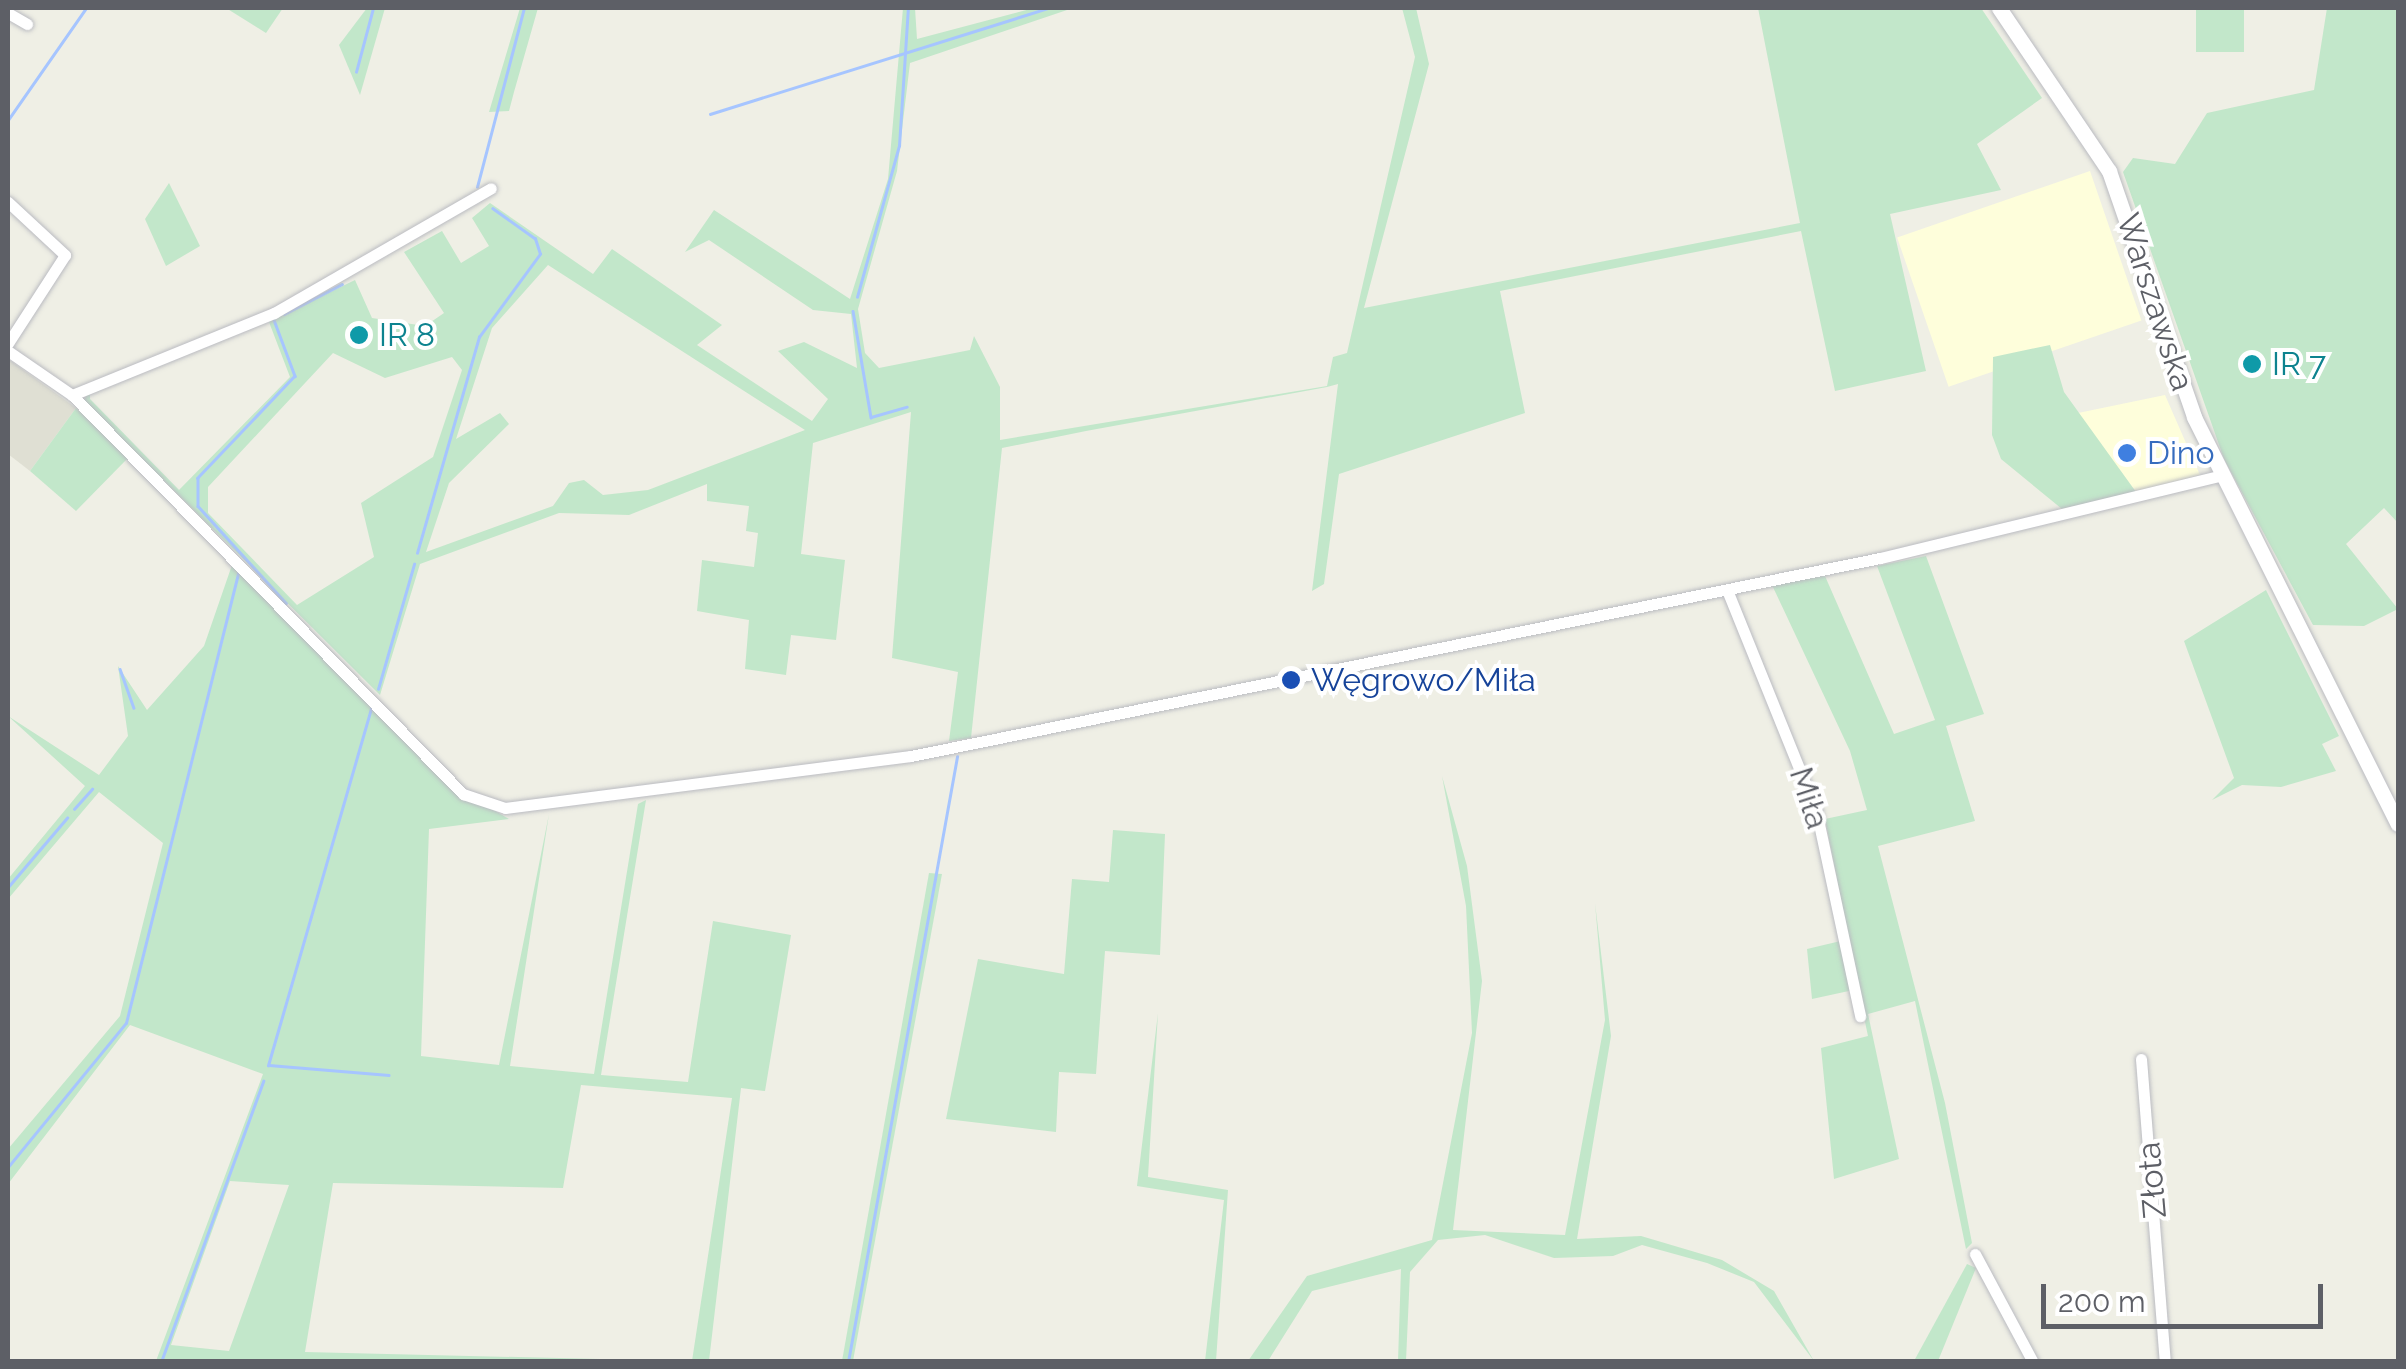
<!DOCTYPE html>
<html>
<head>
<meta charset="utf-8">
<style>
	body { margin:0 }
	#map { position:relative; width:2406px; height:1369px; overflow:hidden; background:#efefe5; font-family:Raleway,sans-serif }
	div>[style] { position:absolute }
	.commercial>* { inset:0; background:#fefedb; transform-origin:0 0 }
	.education>* { inset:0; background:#dfdfd3 }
	.green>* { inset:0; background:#c2e7ca; transform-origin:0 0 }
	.stream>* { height:2.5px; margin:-1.25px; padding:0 1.25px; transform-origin:1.25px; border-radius:1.25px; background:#a6c5ff }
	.roads { filter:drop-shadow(0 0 2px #babbc1) drop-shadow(0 0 2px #babbc1) }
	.minor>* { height:11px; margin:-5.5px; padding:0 5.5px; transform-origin:5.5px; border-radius:5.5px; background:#fff }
	.secondary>* { height:15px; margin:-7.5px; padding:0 7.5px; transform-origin:7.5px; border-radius:7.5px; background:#fff }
	.dots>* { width:28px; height:28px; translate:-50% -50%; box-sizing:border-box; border:5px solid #fff; border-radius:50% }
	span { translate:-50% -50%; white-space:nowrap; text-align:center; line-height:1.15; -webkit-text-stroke:8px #fff; paint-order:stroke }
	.street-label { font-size:32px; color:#5d5f66 }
	.culture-label { font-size:32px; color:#0d838f }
	.left { translate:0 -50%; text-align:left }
	.shop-label { font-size:32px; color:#366cbe }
	.transit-label { font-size:32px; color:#164399 }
	.frame { position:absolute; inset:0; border:10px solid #5d5f66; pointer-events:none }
	.scale { position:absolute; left:2041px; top:1284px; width:282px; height:45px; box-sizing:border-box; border:5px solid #5d5f66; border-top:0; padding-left:12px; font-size:30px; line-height:35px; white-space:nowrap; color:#5d5f66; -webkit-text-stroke:8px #fff; paint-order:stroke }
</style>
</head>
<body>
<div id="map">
	<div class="commercial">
		<i style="left:2090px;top:171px;width:158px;height:204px;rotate:71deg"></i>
		<i style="clip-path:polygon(2165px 395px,2200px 475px,2136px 492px,2078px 413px)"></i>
	</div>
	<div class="education">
		<i style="clip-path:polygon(8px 359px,76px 408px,30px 471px,8px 454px)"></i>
	</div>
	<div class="green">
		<i style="clip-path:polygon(226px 8px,283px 8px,266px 33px)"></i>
		<i style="clip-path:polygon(367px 8px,385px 8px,360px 95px,339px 45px)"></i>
		<i style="clip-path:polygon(520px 8px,538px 8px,514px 92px,509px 111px,489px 112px)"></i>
		<i style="clip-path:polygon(evenodd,903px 8px,915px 8px,917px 39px,1034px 8px,1073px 8px,910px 63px,897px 171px,858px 309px,865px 353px,879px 368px,970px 350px,974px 336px,1000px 387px,1000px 440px,1327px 386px,1333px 357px,1347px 353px,1415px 57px,1402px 8px,1416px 8px,1429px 64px,1364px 308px,1800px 223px,1758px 8px,1981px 8px,2042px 98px,1977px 144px,2001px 190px,1890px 214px,1926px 371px,1835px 391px,1801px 231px,1500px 291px,1525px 413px,1339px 474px,1324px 584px,1312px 591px,1338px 384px,1327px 387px,1086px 431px,1002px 448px,971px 738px,949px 741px,958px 672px,892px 658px,911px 412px,813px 443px,801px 554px,845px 560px,836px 640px,791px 635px,786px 675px,745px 669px,749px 620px,697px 611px,702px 560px,754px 567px,758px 533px,746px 531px,749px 506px,707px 501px,707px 484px,629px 515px,559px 513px,420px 564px,380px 695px,84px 401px,90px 385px,90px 399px,179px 490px,290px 377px,269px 322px,355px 280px,372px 318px,425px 326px,444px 313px,404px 252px,442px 231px,461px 263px,489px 246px,472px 218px,490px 203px,593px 274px,612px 249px,722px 325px,697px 345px,812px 421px,828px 399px,778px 351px,804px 342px,857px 368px,851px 314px,813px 310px,709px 240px,685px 252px,714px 210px,850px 299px,888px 179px,903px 8px,548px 265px,805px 430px,648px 490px,603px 495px,584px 480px,569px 483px,553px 506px,426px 552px,449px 483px,509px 424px,500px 413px,456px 439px,492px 328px,548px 265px,903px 8px,333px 353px,385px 378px,452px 357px,462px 370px,433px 457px,361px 503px,374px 557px,297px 605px,208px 513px,208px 487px,333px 353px)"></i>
		<i style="left:2196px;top:8px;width:48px;height:44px"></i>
		<i style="clip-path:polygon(2327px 8px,2398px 8px,2398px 523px,2384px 508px,2346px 544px,2398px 609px,2364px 626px,2313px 625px,2224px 459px,2123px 172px,2133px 158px,2175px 164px,2207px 113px,2314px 90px)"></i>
		<i style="clip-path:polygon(169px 183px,200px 246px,166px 266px,145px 219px)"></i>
		<i style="clip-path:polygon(2050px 345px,2064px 392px,2136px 492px,2062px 509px,2001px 459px,1992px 435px,1993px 357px)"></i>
		<i style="clip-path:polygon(76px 408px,128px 458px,76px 511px,30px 471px)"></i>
		<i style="clip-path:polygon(1926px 556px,1984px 714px,1946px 726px,1975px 821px,1878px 846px,1945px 1103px,1972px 1243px,1966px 1249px,1915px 1001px,1868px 1014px,1899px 1159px,1834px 1179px,1821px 1048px,1868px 1036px,1858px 989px,1812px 999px,1807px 949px,1849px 939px,1825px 819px,1867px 810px,1850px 751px,1772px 585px,1825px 576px,1894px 734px,1935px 720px,1877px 566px)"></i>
		<i style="clip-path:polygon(evenodd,232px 565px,442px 780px,509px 819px,429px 829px,421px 1056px,499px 1065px,549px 814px,510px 1066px,594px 1074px,638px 804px,646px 800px,601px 1075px,688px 1082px,713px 921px,791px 935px,765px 1091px,741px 1088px,709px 1361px,692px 1361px,732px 1098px,581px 1085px,563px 1188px,333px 1183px,305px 1352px,683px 1361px,156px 1361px,263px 1074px,130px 1025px,8px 1184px,8px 1149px,120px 1016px,163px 843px,99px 792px,8px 899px,8px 879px,85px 786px,8px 716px,99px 775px,128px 736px,118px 666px,147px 710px,204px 646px,232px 565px,230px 1181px,289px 1185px,229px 1351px,171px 1345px,230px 1181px)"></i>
		<i style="clip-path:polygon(2266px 590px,2339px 736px,2322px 744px,2336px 771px,2281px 787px,2242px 785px,2212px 800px,2234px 778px,2184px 641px)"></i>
		<i style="clip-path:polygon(1442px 776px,1467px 866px,1482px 981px,1453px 1230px,1565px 1235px,1605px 1020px,1595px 903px,1611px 1036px,1577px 1239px,1641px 1236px,1722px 1260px,1774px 1291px,1814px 1361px,1754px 1282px,1707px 1263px,1642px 1245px,1613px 1256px,1554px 1258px,1485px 1235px,1438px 1240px,1410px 1272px,1406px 1361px,1398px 1361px,1401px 1269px,1312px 1291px,1268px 1361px,1248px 1361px,1307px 1276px,1432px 1240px,1472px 1033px,1466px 906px)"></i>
		<i style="clip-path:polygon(1113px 830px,1165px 834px,1160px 955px,1105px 951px,1096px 1074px,1059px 1072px,1056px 1132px,946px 1119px,978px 959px,1064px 974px,1072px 879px,1109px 882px)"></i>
		<i style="clip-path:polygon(929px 873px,942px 874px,853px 1361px,842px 1361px)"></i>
		<i style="clip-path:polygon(1158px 1013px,1148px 1177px,1228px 1190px,1216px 1361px,1205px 1361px,1224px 1200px,1137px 1186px)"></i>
		<i style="clip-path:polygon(1967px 1264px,1976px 1268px,1938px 1361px,1914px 1361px)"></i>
	</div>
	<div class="stream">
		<i style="left:356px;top:72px;width:66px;rotate:-75.1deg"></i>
		<i style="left:710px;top:114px;width:355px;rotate:-17.4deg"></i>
		<i style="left:8px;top:120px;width:136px;rotate:-55.1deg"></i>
		<i style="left:477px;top:187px;width:185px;rotate:-75.3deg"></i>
		<i style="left:857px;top:297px;width:157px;rotate:-74.5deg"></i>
		<i style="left:899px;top:146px;width:138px;rotate:-86.3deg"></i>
		<i style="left:853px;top:311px;width:108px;rotate:80.4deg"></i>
		<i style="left:871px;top:417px;width:37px;rotate:-16deg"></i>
		<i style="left:284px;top:314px;width:65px;rotate:-27.3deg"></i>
		<i style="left:274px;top:320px;width:60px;rotate:69.4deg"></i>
		<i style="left:295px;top:376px;width:141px;rotate:133.6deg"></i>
		<i style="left:198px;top:478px;width:28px;rotate:90deg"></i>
		<i style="left:198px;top:506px;width:131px;rotate:47.8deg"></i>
		<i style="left:417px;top:553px;width:225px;rotate:-74deg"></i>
		<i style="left:479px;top:337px;width:103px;rotate:-53.7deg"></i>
		<i style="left:540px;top:254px;width:16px;rotate:-108deg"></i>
		<i style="left:535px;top:239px;width:52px;rotate:-144.5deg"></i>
		<i style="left:120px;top:669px;width:41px;rotate:70.3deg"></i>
		<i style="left:378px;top:689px;width:130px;rotate:-73.9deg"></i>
		<i style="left:372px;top:707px;width:373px;rotate:106.1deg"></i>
		<i style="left:269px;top:1065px;width:120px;rotate:4.8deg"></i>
		<i style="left:74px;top:809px;width:27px;rotate:-48deg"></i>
		<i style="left:8px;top:887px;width:91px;rotate:-49.5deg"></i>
		<i style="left:8px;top:1167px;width:186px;rotate:-50.7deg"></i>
		<i style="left:126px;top:1023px;width:464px;rotate:-76deg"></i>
		<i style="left:161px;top:1362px;width:299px;rotate:-70deg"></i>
		<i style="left:848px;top:1362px;width:615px;rotate:-79.79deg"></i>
	</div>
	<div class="roads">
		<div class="minor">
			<i style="left:8px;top:13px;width:22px;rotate:30deg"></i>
			<i style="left:8px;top:202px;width:78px;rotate:42.9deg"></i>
			<i style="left:65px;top:255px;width:105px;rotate:122.9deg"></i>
			<i style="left:8px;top:351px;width:78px;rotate:34.5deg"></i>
			<i style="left:72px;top:395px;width:559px;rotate:45.58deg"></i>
			<i style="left:463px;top:794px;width:44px;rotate:18.4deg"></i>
			<i style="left:505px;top:808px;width:409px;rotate:-7.3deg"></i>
			<i style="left:911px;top:756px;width:989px;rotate:-11.55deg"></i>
			<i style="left:1880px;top:558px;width:352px;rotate:-13.6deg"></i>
			<i style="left:72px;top:395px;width:218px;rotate:-22.1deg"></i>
			<i style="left:274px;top:313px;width:250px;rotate:-29.9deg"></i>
			<i style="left:1727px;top:590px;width:237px;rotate:68deg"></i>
			<i style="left:1816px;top:810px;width:211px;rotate:77.9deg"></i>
			<i style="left:2141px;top:1059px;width:304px;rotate:85.5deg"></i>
			<i style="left:1975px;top:1254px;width:123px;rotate:61.8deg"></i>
		</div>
		<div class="secondary">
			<i style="left:1999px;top:8px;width:197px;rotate:56deg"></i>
			<i style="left:2109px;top:171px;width:260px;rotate:70.9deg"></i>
			<i style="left:2194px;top:417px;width:455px;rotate:63.4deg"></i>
		</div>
	</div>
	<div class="dots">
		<i style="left:359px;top:335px;background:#0f9aa8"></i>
		<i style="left:2252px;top:364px;background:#0f9aa8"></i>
		<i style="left:2127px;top:453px;background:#3f7fe0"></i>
		<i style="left:1291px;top:680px;background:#1a4fb4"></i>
	</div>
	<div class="street-label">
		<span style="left:2155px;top:302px;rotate:72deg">Warszawska</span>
		<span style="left:1809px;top:798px;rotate:72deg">Miła</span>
		<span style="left:2152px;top:1180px;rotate:-95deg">Złota</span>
	</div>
	<div class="culture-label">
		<span class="left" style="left:379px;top:335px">IR 8</span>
		<span class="left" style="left:2272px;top:364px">IR 7</span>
	</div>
	<div class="shop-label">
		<span class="left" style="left:2147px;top:453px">Dino</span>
	</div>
	<div class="transit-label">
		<span class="left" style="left:1311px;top:680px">Węgrowo/Miła</span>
	</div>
	<div class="frame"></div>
	<div class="scale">200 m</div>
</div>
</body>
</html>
